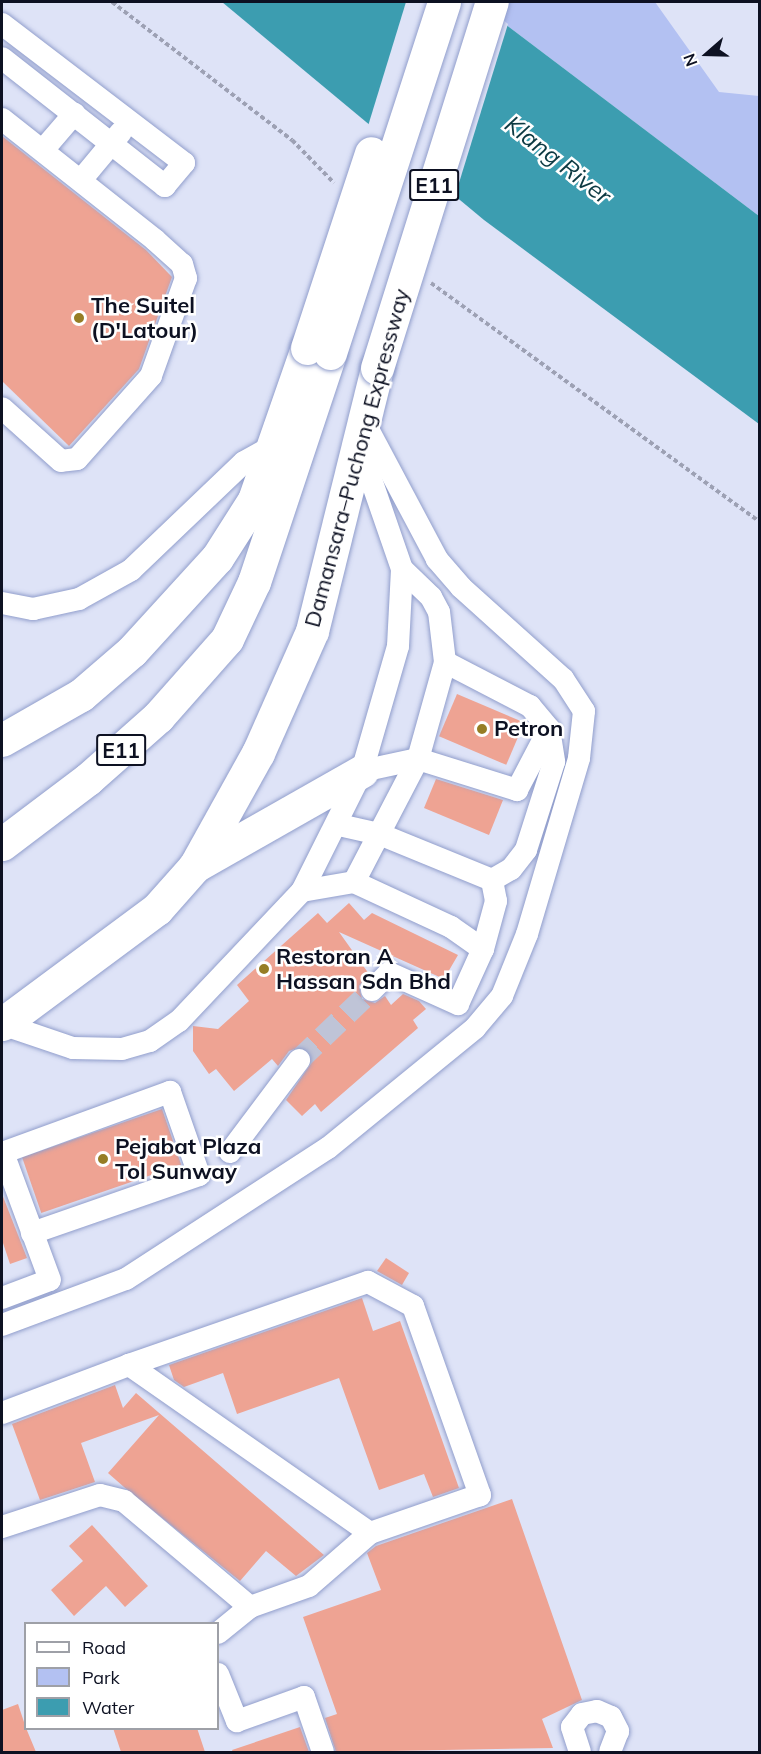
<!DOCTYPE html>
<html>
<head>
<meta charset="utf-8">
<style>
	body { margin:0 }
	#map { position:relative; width:761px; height:1754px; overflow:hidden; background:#dee3f7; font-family:Mulish,sans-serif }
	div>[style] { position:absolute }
	.green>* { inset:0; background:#b3c1f2 }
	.water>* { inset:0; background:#3c9db0 }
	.pier>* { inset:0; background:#dee3f7 }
	.building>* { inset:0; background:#eea393; transform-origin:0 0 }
	.minor-tunnel>* { height:22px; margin-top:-11px; transform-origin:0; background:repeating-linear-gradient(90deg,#bfc4d7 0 22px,transparent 0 33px) }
	.path>* { height:4px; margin-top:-2px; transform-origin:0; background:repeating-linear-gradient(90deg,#9da1b4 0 4.5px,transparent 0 7.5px) }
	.roads { filter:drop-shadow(0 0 2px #919ecc) drop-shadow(0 0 2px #919ecc) }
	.minor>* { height:22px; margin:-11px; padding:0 11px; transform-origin:11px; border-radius:11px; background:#fff }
	.highway>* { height:33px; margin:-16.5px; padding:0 16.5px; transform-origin:16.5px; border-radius:16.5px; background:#fff }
	.bridges { filter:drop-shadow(0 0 2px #919ecc) drop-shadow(0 0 2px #919ecc) }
	.highway-bridge>* { height:33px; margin:-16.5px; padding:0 16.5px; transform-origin:16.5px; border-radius:16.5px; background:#fff }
	.dots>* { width:16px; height:16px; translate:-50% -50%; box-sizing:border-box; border:3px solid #fff; border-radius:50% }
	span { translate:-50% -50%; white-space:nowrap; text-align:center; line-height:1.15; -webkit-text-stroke:5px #fff; paint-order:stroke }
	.shield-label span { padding:2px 4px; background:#fff; border:2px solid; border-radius:4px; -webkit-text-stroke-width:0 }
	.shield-label { font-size:21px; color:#0d1122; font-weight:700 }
	.poi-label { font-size:22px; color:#0d1122; font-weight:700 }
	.left { translate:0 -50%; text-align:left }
	.street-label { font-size:22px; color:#0d1122 }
	.water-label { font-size:24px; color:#0c3942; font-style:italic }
	.frame { position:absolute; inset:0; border:3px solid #0d1122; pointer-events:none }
	.legend { position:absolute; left:24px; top:1622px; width:195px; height:108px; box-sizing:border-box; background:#fff; border:2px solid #9ea0a7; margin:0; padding:8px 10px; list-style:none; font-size:18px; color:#0d1122 }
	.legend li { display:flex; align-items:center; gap:12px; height:30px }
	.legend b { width:30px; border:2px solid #9ea0a7 }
	.north { position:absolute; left:677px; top:24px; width:60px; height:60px; -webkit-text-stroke:4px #fff; paint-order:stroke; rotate:250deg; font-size:16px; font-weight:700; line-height:24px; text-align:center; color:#0d1122 }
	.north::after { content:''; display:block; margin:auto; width:21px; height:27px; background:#0d1122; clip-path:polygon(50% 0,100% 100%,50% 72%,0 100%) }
</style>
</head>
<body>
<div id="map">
	<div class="green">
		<i style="clip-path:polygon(476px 2px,655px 2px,719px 92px,759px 96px,759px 216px)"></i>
	</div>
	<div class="water">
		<i style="clip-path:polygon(222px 2px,476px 2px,759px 216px,759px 424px,484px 220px)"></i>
	</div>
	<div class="pier">
		<i style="clip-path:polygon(406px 2px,481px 2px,508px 24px,454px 199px,368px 126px)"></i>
	</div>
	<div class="building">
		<i style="clip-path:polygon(2px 136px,146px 250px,172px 277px,139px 369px,69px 446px,2px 381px)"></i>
		<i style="left:457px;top:694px;width:73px;height:46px;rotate:23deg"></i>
		<i style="clip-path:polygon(436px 779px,503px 800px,489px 835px,424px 808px)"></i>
		<i style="clip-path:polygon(349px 903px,364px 920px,372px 913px,458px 955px,444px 979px,339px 932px,369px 974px,359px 986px,362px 999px,375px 1003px,385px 996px,391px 1005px,403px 994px,419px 1001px,426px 1009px,413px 1020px,418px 1028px,321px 1112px,315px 1104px,302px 1116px,286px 1100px,312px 1062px,301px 1047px,289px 1051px,278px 1066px,272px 1059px,234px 1091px,216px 1069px,209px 1074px,193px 1051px,193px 1026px,218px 1029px,249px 1001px,237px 985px,318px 913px,327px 923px)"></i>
		<i style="left:162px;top:1109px;width:59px;height:148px;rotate:71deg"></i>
		<i style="clip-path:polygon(2px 1194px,27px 1258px,10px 1264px,2px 1240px)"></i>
		<i style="clip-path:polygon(386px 1258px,409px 1273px,402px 1285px,377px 1271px)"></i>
		<i style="clip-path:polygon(362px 1298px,373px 1331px,400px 1321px,459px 1488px,433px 1497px,424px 1474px,379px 1490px,339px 1378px,237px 1414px,223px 1373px,184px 1387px,174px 1380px,169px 1365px)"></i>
		<i style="clip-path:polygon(115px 1385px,123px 1408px,136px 1393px,324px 1555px,296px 1576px,266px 1551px,240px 1581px,124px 1487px,108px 1473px,159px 1415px,81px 1443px,95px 1482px,40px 1500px,12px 1424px)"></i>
		<i style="clip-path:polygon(512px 1499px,582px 1700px,542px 1719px,553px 1748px,336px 1752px,325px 1718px,337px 1714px,303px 1617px,381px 1590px,367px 1553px,376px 1546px)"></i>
		<i style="clip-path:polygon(92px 1525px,148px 1586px,125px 1607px,106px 1586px,74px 1616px,51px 1590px,83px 1561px,69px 1546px)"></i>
		<i style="clip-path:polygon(18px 1704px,26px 1728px,36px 1752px,2px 1752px,2px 1710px)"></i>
		<i style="clip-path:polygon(300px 1727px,309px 1752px,233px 1752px,232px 1750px)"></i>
		<i style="clip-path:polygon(113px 1728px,197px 1728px,205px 1752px,121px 1752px)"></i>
	</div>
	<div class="minor-tunnel">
		<i style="left:299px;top:1060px;width:101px;rotate:-43.8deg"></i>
	</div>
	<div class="path">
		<i style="left:112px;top:2px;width:227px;rotate:37.5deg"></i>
		<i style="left:292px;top:140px;width:60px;rotate:45.7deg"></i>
		<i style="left:431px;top:283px;width:407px;rotate:36deg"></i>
	</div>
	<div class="roads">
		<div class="minor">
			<i style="left:2px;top:24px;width:229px;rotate:37.4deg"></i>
			<i style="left:184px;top:163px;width:30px;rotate:130deg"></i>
			<i style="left:165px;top:186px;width:207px;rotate:-141.9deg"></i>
			<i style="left:2px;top:119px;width:195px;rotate:38.3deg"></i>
			<i style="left:155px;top:240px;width:36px;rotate:42deg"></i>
			<i style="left:182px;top:264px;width:15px;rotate:74deg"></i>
			<i style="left:186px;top:278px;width:104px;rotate:109.7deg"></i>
			<i style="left:151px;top:376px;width:111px;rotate:131.7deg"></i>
			<i style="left:77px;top:459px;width:16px;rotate:173deg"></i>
			<i style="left:61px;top:461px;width:79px;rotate:-138.1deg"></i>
			<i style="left:43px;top:150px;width:48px;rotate:-49.3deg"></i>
			<i style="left:81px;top:180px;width:62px;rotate:-50.2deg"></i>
			<i style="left:2px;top:603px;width:32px;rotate:11deg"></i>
			<i style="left:33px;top:609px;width:47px;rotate:-12.3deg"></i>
			<i style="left:79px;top:599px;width:60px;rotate:-29.1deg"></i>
			<i style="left:131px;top:570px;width:156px;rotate:-43.7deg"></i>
			<i style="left:244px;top:462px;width:37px;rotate:-29deg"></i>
			<i style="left:445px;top:662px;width:96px;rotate:27.4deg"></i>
			<i style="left:530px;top:706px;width:30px;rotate:50deg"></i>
			<i style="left:549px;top:729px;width:33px;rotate:81deg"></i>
			<i style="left:554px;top:762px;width:92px;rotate:107.7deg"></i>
			<i style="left:526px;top:850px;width:24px;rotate:128deg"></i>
			<i style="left:511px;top:869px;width:22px;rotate:150deg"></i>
			<i style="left:362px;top:771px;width:57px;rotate:-12.1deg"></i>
			<i style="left:418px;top:759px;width:104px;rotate:17.4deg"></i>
			<i style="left:517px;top:790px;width:69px;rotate:-62.3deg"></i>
			<i style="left:354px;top:882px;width:139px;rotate:-62.5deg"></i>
			<i style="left:418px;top:759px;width:101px;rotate:-74.4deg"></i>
			<i style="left:445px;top:662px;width:50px;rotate:-96.8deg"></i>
			<i style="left:439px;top:612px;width:17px;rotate:-118deg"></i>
			<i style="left:431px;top:597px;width:40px;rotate:-136deg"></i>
			<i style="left:302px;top:891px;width:53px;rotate:-9.8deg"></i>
			<i style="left:354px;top:882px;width:107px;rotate:24.9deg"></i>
			<i style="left:451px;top:927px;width:39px;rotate:35deg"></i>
			<i style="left:483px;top:949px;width:50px;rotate:-74.8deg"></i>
			<i style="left:496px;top:901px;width:21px;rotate:-101deg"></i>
			<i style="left:492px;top:880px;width:122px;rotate:-157.8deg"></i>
			<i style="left:379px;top:834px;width:41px;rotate:-167.3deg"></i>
			<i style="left:372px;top:990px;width:24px;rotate:-45deg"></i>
			<i style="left:389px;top:973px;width:76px;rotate:24.2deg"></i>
			<i style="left:458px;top:1004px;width:60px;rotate:-65.6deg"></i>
			<i style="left:2px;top:1024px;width:75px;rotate:18.7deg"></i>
			<i style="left:73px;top:1048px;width:49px;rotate:1.2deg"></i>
			<i style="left:122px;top:1049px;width:29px;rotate:-16deg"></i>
			<i style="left:150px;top:1041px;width:35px;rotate:-35deg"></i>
			<i style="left:179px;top:1021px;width:179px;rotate:-46.6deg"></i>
			<i style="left:302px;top:891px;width:134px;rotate:-63.4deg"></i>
			<i style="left:362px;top:771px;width:130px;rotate:-73.9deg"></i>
			<i style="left:398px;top:646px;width:77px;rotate:-87deg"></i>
			<i style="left:402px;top:569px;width:131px;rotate:-109.1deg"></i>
			<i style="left:230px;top:1152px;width:115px;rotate:-53.1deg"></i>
			<i style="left:2px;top:1153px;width:179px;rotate:-20deg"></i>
			<i style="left:170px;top:1092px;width:88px;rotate:70.7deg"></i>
			<i style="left:199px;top:1175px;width:177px;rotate:160.8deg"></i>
			<i style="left:2px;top:1298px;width:51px;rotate:-20.6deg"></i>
			<i style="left:50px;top:1280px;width:135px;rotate:-110.3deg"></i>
			<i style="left:2px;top:1325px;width:132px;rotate:-20.4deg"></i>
			<i style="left:126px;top:1279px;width:241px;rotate:-33deg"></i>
			<i style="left:328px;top:1148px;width:190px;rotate:-39.2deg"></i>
			<i style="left:475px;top:1028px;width:42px;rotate:-49.8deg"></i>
			<i style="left:502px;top:996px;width:67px;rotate:-68deg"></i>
			<i style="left:527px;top:934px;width:184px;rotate:-73.5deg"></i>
			<i style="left:579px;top:758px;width:47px;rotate:-83.9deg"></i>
			<i style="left:584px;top:711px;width:38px;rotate:-123deg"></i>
			<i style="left:563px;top:679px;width:137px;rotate:-138deg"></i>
			<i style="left:461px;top:587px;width:37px;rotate:-131deg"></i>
			<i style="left:437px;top:559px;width:157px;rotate:-118deg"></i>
			<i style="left:2px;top:1413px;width:136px;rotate:-20.7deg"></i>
			<i style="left:129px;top:1365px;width:253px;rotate:-19.2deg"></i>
			<i style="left:368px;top:1282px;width:51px;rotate:28.1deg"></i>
			<i style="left:413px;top:1306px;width:201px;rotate:70.5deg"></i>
			<i style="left:480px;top:1495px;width:116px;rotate:160.9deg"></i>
			<i style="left:370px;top:1533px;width:294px;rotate:-145.1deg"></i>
			<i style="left:2px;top:1527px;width:103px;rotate:-18.1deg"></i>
			<i style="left:100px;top:1495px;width:25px;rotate:14deg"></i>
			<i style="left:124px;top:1501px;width:165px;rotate:40.1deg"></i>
			<i style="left:250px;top:1607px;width:63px;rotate:-19.6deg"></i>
			<i style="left:309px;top:1586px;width:81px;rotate:-41deg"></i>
			<i style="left:218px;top:1633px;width:41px;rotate:-39.1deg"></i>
			<i style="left:218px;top:1674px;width:51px;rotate:68deg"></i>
			<i style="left:237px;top:1721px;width:71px;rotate:-19.7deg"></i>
			<i style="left:304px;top:1697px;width:58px;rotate:70.9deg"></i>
			<i style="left:580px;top:1752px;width:26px;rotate:-108deg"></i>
			<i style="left:572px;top:1727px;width:16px;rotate:-52deg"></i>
			<i style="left:582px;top:1714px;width:15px;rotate:-11deg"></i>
			<i style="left:597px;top:1711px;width:15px;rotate:23deg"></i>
			<i style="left:611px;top:1717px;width:16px;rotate:63deg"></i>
			<i style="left:618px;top:1731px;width:22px;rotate:111deg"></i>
		</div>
		<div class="highway">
			<i style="left:2px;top:740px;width:91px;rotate:-29.7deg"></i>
			<i style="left:81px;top:695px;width:67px;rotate:-40.8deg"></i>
			<i style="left:132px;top:651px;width:126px;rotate:-47.6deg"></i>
			<i style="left:217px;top:558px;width:69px;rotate:-57.5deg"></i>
			<i style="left:254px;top:500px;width:161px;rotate:-70.8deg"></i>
			<i style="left:2px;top:844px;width:108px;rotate:-37.1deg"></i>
			<i style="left:88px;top:779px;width:94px;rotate:-41.5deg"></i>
			<i style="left:158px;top:717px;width:104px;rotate:-48.5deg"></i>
			<i style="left:227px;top:639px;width:63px;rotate:-64.7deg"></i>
			<i style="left:254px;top:582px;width:241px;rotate:-71.6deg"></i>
			<i style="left:195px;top:866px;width:192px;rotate:-29.6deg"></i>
			<i style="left:2px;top:1024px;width:193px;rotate:-36.6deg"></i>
			<i style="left:157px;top:909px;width:57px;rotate:-48.5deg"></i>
			<i style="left:195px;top:866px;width:129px;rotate:-60.9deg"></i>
			<i style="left:258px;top:753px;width:133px;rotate:-66.1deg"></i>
			<i style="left:312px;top:631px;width:271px;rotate:-76.1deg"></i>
		</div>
	</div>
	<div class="bridges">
		<div class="highway-bridge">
			<i style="left:307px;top:348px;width:205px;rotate:-71.8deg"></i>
			<i style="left:330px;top:353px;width:369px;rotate:-72deg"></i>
			<i style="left:377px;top:368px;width:384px;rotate:-72.6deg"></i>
		</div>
	</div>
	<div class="dots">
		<i style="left:79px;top:318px;background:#967d25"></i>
		<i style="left:482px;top:729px;background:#967d25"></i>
		<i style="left:264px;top:969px;background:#967d25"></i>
		<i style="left:103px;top:1159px;background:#967d25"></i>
	</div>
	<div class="shield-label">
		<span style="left:434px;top:185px">E11</span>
		<span style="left:121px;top:750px">E11</span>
	</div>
	<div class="poi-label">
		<span class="left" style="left:91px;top:318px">The Suitel<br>(D'Latour)</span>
		<span class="left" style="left:494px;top:729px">Petron</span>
		<span class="left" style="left:276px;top:969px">Restoran A<br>Hassan Sdn Bhd</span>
		<span class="left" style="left:115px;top:1159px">Pejabat Plaza<br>Tol Sunway</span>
	</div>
	<div class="street-label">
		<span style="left:357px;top:458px;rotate:-75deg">Damansara–Puchong Expressway</span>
	</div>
	<div class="water-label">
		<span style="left:558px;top:160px;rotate:38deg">Klang River</span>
	</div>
	<div class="frame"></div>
	<ul class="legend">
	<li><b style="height:8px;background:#fff"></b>Road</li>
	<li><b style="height:16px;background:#b3c1f2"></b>Park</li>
	<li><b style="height:16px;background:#3c9db0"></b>Water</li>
	</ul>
	<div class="north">N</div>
</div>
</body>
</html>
